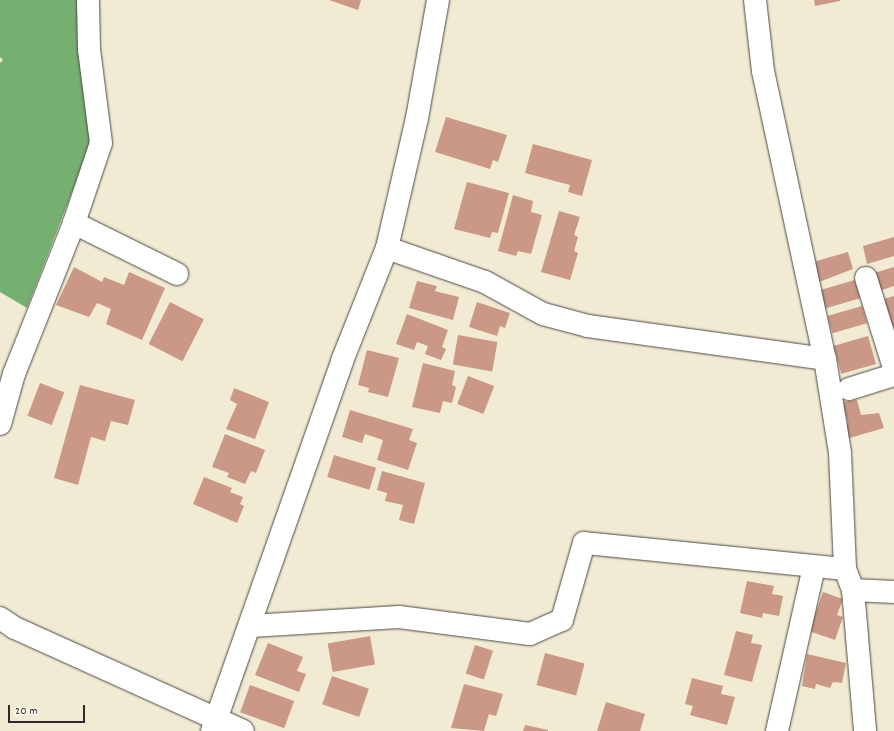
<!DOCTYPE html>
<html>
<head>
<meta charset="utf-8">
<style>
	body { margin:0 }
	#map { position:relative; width:894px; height:731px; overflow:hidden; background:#f2ebd3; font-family:Dekko,sans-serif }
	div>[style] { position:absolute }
	.forest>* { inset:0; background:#75b070 }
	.building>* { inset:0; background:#cb9786; transform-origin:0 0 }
	.roads { filter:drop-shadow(0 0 1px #494844) drop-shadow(0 0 1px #494844) }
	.street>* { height:22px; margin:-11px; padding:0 11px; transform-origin:11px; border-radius:11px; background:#fff }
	span { translate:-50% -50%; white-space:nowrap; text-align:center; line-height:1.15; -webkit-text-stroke:3px #fbf7ec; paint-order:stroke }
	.scale { position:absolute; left:8px; top:705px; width:77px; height:18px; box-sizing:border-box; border:2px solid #2b2b2b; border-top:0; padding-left:5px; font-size:12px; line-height:14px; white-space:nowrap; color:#2b2b2b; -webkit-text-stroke:3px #fbf7ec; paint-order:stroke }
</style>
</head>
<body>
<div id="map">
	<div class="forest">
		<i style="clip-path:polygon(0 0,80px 0,81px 73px,92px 141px,27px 308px,0 292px,0 63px,3px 60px,0 57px)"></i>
	</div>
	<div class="building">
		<i style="clip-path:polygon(329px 0,361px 0,358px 10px)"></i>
		<i style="clip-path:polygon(814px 0,840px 0,840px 1px,815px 6px)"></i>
		<i style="clip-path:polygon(446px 117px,507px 135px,498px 162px,493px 160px,490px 169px,435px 152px)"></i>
		<i style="clip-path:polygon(533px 144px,592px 160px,582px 196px,568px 192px,570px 185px,525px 173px)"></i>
		<i style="clip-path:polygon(467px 182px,509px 193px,498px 233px,492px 232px,490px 238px,454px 229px)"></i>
		<i style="clip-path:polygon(513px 195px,533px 201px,531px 212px,542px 215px,531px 254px,518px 251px,516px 256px,498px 251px)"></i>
		<i style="clip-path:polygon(559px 211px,580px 217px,574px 235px,578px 237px,574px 251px,578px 253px,570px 280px,541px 272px)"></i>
		<i style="clip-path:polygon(894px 237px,894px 256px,867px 264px,863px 246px)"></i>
		<i style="clip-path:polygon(848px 252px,853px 269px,819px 282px,813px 262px)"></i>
		<i style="clip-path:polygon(74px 267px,102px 282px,104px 277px,124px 285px,129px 272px,165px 288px,142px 340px,106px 324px,111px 309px,97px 303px,89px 317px,56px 305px)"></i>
		<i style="clip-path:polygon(894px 267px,894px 286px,879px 291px,874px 273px)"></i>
		<i style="left:855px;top:280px;width:19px;height:37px;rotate:74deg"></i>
		<i style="clip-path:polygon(417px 281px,437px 286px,435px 291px,459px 297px,453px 320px,409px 308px)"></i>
		<i style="clip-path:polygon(894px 296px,894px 326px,891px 327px,883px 299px)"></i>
		<i style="left:170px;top:302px;width:38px;height:47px;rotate:27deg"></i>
		<i style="clip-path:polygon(477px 302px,510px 313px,505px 328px,500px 326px,497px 336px,469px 327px)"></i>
		<i style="left:862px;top:306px;width:18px;height:36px;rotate:74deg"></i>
		<i style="clip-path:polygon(407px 314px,448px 330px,442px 347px,446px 349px,441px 360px,425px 354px,428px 346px,417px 342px,414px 350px,396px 344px)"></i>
		<i style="left:458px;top:335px;width:40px;height:30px;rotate:10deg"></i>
		<i style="left:868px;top:336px;width:29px;height:36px;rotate:74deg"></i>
		<i style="clip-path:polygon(367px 350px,399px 358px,388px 397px,368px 392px,369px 388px,358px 385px)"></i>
		<i style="clip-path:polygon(423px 363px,455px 371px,452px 385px,456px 387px,452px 403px,443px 401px,440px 413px,412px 407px)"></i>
		<i style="left:468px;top:376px;width:28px;height:30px;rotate:21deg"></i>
		<i style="left:40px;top:383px;width:26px;height:35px;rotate:21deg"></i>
		<i style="clip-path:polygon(80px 385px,135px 400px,128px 425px,111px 421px,105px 441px,91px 437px,78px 485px,54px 478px)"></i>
		<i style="clip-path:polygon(234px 388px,269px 402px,255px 439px,226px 429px,237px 404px,230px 400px)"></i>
		<i style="clip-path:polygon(857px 400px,861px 415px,879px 413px,884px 428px,846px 439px,842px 425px,848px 423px,842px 402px)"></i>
		<i style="clip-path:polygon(350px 410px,413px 429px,409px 440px,417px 443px,408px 470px,377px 460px,383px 440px,365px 434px,362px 443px,342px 437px)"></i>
		<i style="clip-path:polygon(225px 434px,265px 450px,256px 473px,251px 471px,245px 484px,227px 477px,229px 473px,212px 467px)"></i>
		<i style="left:334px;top:455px;width:44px;height:23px;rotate:17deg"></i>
		<i style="clip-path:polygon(382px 471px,425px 483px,414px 524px,399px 520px,403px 505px,385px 501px,387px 493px,377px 490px)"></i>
		<i style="clip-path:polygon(204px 477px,232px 488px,230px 492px,243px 497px,240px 504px,244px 506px,237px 523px,193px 504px)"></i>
		<i style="clip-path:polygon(747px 581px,774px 586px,772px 594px,783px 596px,779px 616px,763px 613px,762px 618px,740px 613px)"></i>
		<i style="clip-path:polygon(823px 592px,843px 599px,837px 615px,843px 617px,835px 640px,809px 631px)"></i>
		<i style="clip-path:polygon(736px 631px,753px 635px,751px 643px,762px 645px,752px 682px,724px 675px)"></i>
		<i style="left:370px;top:636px;width:29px;height:43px;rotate:80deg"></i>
		<i style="clip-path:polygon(268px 643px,303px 657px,297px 671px,306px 674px,299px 692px,255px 675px)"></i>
		<i style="left:475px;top:645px;width:19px;height:30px;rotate:18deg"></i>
		<i style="left:545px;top:653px;width:41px;height:33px;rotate:15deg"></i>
		<i style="clip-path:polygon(807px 654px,846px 663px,842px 683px,833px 682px,830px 688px,816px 684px,815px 689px,802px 686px)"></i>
		<i style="left:332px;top:676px;width:39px;height:30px;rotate:19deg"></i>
		<i style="clip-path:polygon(692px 678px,723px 686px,721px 694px,735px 697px,727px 725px,690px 715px,693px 706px,685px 704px)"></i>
		<i style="clip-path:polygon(464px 684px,503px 694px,496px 716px,489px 714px,484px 731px,451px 728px)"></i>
		<i style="left:250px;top:685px;width:47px;height:29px;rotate:20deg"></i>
		<i style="clip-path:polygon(606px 702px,645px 714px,640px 731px,597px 731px)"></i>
		<i style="clip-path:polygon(525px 725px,548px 730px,548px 731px,523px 731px)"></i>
	</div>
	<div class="roads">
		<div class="street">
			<i style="left:755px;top:0;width:71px;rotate:83.6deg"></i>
			<i style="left:763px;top:71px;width:295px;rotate:77.9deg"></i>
			<i style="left:825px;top:359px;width:95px;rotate:80.9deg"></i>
			<i style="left:840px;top:453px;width:116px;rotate:87.5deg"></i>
			<i style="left:845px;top:569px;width:22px;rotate:69deg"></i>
			<i style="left:853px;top:590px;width:142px;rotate:85.1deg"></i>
			<i style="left:74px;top:223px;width:115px;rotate:26.3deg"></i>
			<i style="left:387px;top:248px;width:104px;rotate:19.1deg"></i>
			<i style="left:485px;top:282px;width:66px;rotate:28.9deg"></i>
			<i style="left:543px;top:314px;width:47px;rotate:14.9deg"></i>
			<i style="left:588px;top:326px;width:239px;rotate:7.9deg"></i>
			<i style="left:866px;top:278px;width:94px;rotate:72.7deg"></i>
			<i style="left:849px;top:389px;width:47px;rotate:-17.3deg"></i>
			<i style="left:0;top:424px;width:52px;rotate:-74.4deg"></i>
			<i style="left:14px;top:374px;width:162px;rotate:-68.3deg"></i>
			<i style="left:74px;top:223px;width:84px;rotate:-71.4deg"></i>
			<i style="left:101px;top:143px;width:95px;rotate:-97.3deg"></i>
			<i style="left:89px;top:49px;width:49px;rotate:-91.2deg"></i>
			<i style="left:853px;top:590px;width:41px;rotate:2.8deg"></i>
			<i style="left:0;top:618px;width:18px;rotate:34deg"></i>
			<i style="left:15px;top:628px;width:250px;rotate:24.3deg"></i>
			<i style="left:251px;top:626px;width:148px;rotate:-3.5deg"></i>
			<i style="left:399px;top:617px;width:132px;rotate:7.4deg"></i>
			<i style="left:530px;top:634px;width:35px;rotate:-24deg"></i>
			<i style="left:562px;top:620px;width:80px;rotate:-74.1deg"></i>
			<i style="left:584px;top:543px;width:262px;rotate:5.7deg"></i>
			<i style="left:212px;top:731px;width:392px;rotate:-70.6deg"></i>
			<i style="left:342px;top:361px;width:122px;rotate:-68.3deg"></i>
			<i style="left:387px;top:248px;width:133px;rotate:-77deg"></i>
			<i style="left:417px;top:118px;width:120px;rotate:-79.9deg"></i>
			<i style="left:777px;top:731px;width:168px;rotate:-77.3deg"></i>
		</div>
	</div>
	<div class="scale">20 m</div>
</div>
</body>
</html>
